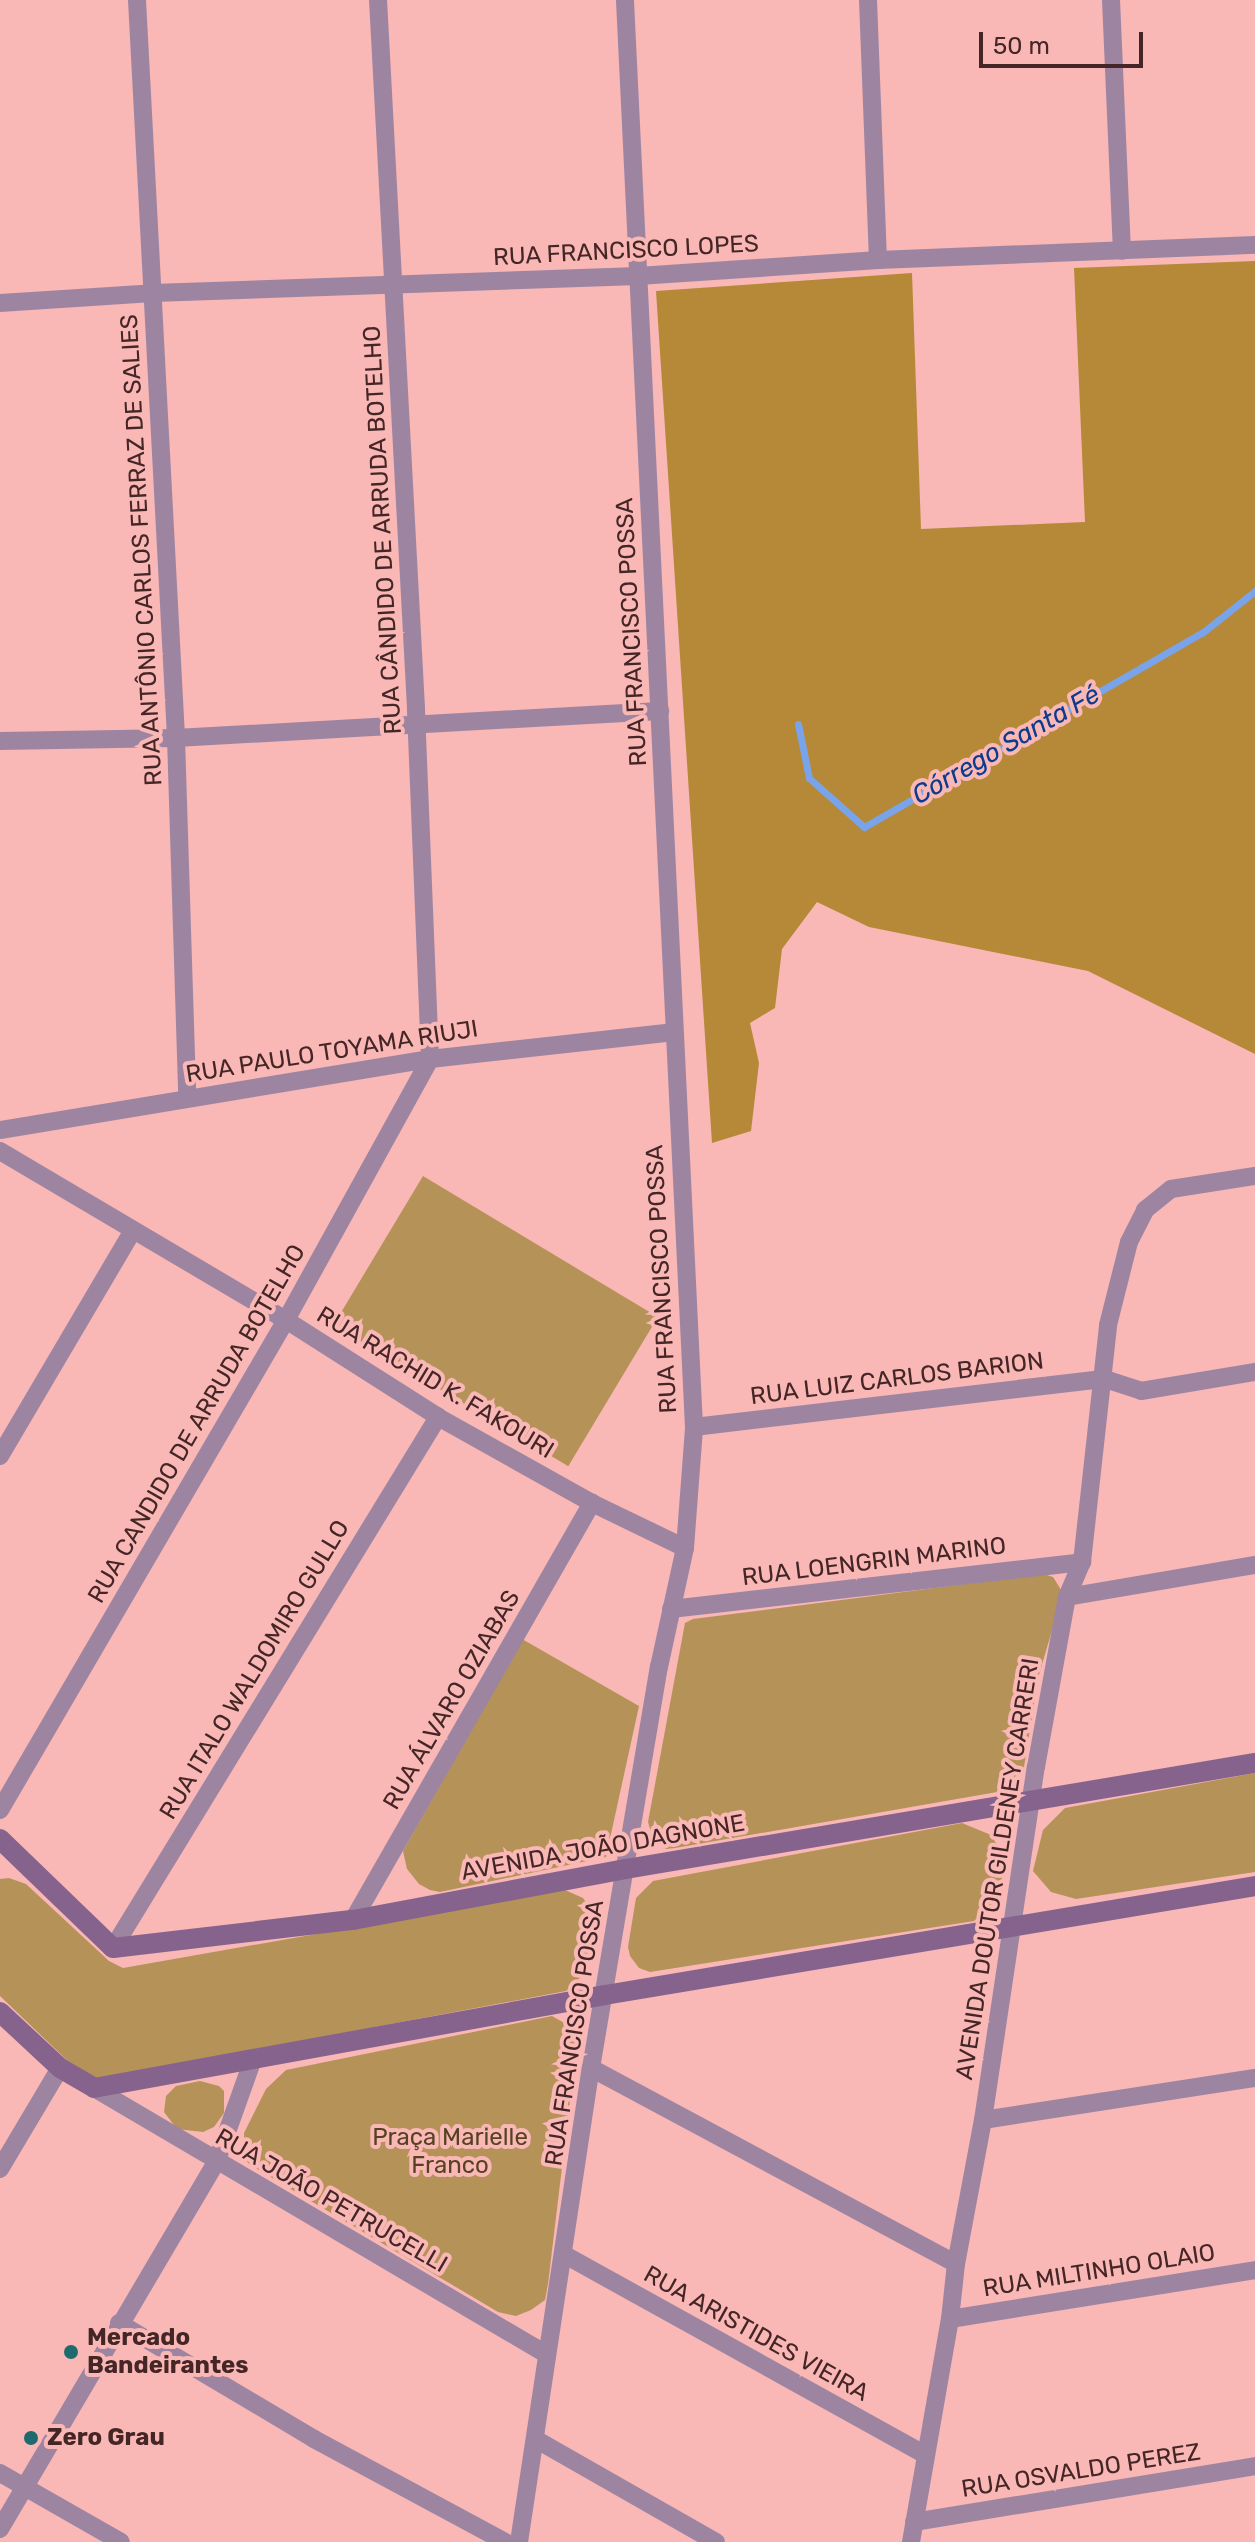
<!DOCTYPE html>
<html>
<head>
<meta charset="utf-8">
<style>
	body { margin:0 }
	#map { position:relative; width:1255px; height:2542px; overflow:hidden; background:#f9b7b6; font-family:Rubik,sans-serif }
	div>[style] { position:absolute }
	.green>* { inset:0; background:#b59358; transform-origin:0 0 }
	.forest>* { inset:0; background:#b58938 }
	.stream>* { height:7px; margin:-3.5px; padding:0 3.5px; transform-origin:3.5px; border-radius:3.5px; background:#7aa4e9 }
	.street>* { height:18px; margin:-9px; padding:0 9px; transform-origin:9px; border-radius:9px; background:#9d85a2 }
	.secondary>* { height:20px; margin:-10px; padding:0 10px; transform-origin:10px; border-radius:10px; background:#86638d }
	.dots>* { width:22px; height:22px; translate:-50% -50%; box-sizing:border-box; border:4px solid #f9b7b6; border-radius:50% }
	span { translate:-50% -50%; white-space:nowrap; text-align:center; line-height:1.15; -webkit-text-stroke:8px #f9b7b6; paint-order:stroke }
	.street-label { font-size:24px; color:#452626 }
	.park-label { font-size:24px; color:#564220 }
	.poi-label { font-size:24px; color:#452626; font-weight:700 }
	.left { translate:0 -50%; text-align:left }
	.water-label { font-size:26px; color:#0a3c8b; font-style:italic }
	.scale { position:absolute; left:979px; top:32px; width:164px; height:36px; box-sizing:border-box; border:4px solid #452626; border-top:0; padding-left:10px; font-size:24px; line-height:28px; white-space:nowrap; color:#452626; -webkit-text-stroke:6px #f9b7b6; paint-order:stroke }
</style>
</head>
<body>
<div id="map">
	<div class="green">
		<i style="left:423px;top:1176px;width:274px;height:174px;rotate:31deg"></i>
		<i style="clip-path:polygon(1044px 1574px,1053px 1577px,1063px 1593px,1038px 1678px,1024px 1767px,1003px 1791px,675px 1848px,666px 1849px,653px 1839px,648px 1822px,685px 1623px,693px 1619px)"></i>
		<i style="clip-path:polygon(522px 1639px,639px 1706px,606px 1857px,440px 1892px,430px 1890px,419px 1884px,407px 1869px,403px 1851px)"></i>
		<i style="clip-path:polygon(1255px 1773px,1255px 1872px,1076px 1899px,1051px 1892px,1033px 1871px,1043px 1830px,1065px 1808px)"></i>
		<i style="clip-path:polygon(962px 1823px,991px 1835px,1005px 1858px,999px 1897px,974px 1921px,650px 1972px,639px 1968px,630px 1956px,628px 1947px,636px 1898px,653px 1881px)"></i>
		<i style="clip-path:polygon(9px 1878px,26px 1884px,109px 1961px,123px 1968px,565px 1890px,583px 1898px,590px 1908px,591px 1925px,586px 1972px,566px 1991px,100px 2079px,90px 2078px,73px 2066px,0 1996px,0 1879px)"></i>
		<i style="clip-path:polygon(552px 2016px,568px 2025px,577px 2042px,548px 2284px,545px 2300px,531px 2310px,516px 2316px,498px 2312px,250px 2165px,245px 2159px,244px 2133px,266px 2089px,286px 2070px)"></i>
		<i style="clip-path:polygon(200px 2081px,219px 2086px,224px 2091px,224px 2113px,214px 2127px,203px 2132px,177px 2129px,164px 2112px,166px 2096px,176px 2086px)"></i>
	</div>
	<div class="forest">
		<i style="clip-path:polygon(1255px 261px,1255px 1054px,1088px 971px,869px 927px,817px 902px,782px 949px,775px 1008px,750px 1023px,759px 1063px,751px 1131px,712px 1143px,656px 291px,912px 273px,921px 529px,1085px 522px,1074px 268px)"></i>
	</div>
	<div class="stream">
		<i style="left:798px;top:724px;width:55px;rotate:78.5deg"></i>
		<i style="left:809px;top:778px;width:74px;rotate:41.7deg"></i>
		<i style="left:864px;top:827px;width:390px;rotate:-29.9deg"></i>
		<i style="left:1202px;top:633px;width:68px;rotate:-38.4deg"></i>
	</div>
	<div class="street">
		<i style="left:137px;top:0;width:739px;rotate:86.97deg"></i>
		<i style="left:176px;top:738px;width:360px;rotate:88.2deg"></i>
		<i style="left:868px;top:0;width:260px;rotate:87.8deg"></i>
		<i style="left:1111px;top:0;width:251px;rotate:87.5deg"></i>
		<i style="left:0;top:303px;width:153px;rotate:-3.7deg"></i>
		<i style="left:153px;top:293px;width:485px;rotate:-2deg"></i>
		<i style="left:638px;top:276px;width:241px;rotate:-3.8deg"></i>
		<i style="left:878px;top:260px;width:377px;rotate:-2.3deg"></i>
		<i style="left:0;top:741px;width:176px;rotate:-1deg"></i>
		<i style="left:176px;top:738px;width:485px;rotate:-3.2deg"></i>
		<i style="left:0;top:1130px;width:436px;rotate:-9.4deg"></i>
		<i style="left:430px;top:1059px;width:244px;rotate:-6.3deg"></i>
		<i style="left:0;top:1151px;width:332px;rotate:30.6deg"></i>
		<i style="left:286px;top:1320px;width:180px;rotate:32.5deg"></i>
		<i style="left:438px;top:1417px;width:176px;rotate:29.2deg"></i>
		<i style="left:592px;top:1503px;width:103px;rotate:25.8deg"></i>
		<i style="left:694px;top:1427px;width:414px;rotate:-6.7deg"></i>
		<i style="left:1105px;top:1379px;width:38px;rotate:18deg"></i>
		<i style="left:1141px;top:1391px;width:116px;rotate:-9.5deg"></i>
		<i style="left:0;top:1456px;width:260px;rotate:-59.5deg"></i>
		<i style="left:1067px;top:1597px;width:191px;rotate:-9.7deg"></i>
		<i style="left:671px;top:1609px;width:414px;rotate:-6.5deg"></i>
		<i style="left:0;top:1810px;width:567px;rotate:-59.73deg"></i>
		<i style="left:286px;top:1320px;width:298px;rotate:-61.1deg"></i>
		<i style="left:430px;top:1059px;width:351px;rotate:-92.3deg"></i>
		<i style="left:416px;top:708px;width:709px;rotate:-93.07deg"></i>
		<i style="left:353px;top:1920px;width:481px;rotate:-60.2deg"></i>
		<i style="left:113px;top:1948px;width:623px;rotate:-58.53deg"></i>
		<i style="left:591px;top:2068px;width:414px;rotate:28.2deg"></i>
		<i style="left:94px;top:2088px;width:524px;rotate:30.48deg"></i>
		<i style="left:983px;top:2120px;width:275px;rotate:-8.8deg"></i>
		<i style="left:0;top:2169px;width:117px;rotate:-59.3deg"></i>
		<i style="left:565px;top:2255px;width:410px;rotate:29deg"></i>
		<i style="left:950px;top:2319px;width:309px;rotate:-9.1deg"></i>
		<i style="left:119px;top:2323px;width:227px;rotate:30.7deg"></i>
		<i style="left:314px;top:2439px;width:217px;rotate:28.3deg"></i>
		<i style="left:537px;top:2440px;width:206px;rotate:29.7deg"></i>
		<i style="left:0;top:2473px;width:139px;rotate:29.7deg"></i>
		<i style="left:914px;top:2522px;width:346px;rotate:-9.3deg"></i>
		<i style="left:0;top:2529px;width:425px;rotate:-59.5deg"></i>
		<i style="left:216px;top:2163px;width:107px;rotate:-70.4deg"></i>
		<i style="left:519px;top:2542px;width:479px;rotate:-81.4deg"></i>
		<i style="left:591px;top:2068px;width:407px;rotate:-80.4deg"></i>
		<i style="left:659px;top:1667px;width:122px;rotate:-77.7deg"></i>
		<i style="left:685px;top:1548px;width:121px;rotate:-85.7deg"></i>
		<i style="left:694px;top:1427px;width:1429px;rotate:-92.77deg"></i>
		<i style="left:911px;top:2542px;width:226px;rotate:-80.1deg"></i>
		<i style="left:950px;top:2319px;width:55px;rotate:-83.8deg"></i>
		<i style="left:956px;top:2264px;width:147px;rotate:-79.4deg"></i>
		<i style="left:983px;top:2120px;width:357px;rotate:-81.5deg"></i>
		<i style="left:1036px;top:1767px;width:173px;rotate:-79.7deg"></i>
		<i style="left:1067px;top:1597px;width:38px;rotate:-67deg"></i>
		<i style="left:1082px;top:1562px;width:238px;rotate:-83.7deg"></i>
		<i style="left:1108px;top:1325px;width:86px;rotate:-75.8deg"></i>
		<i style="left:1129px;top:1242px;width:36px;rotate:-63deg"></i>
		<i style="left:1145px;top:1210px;width:33px;rotate:-39deg"></i>
		<i style="left:1171px;top:1189px;width:85px;rotate:-8.8deg"></i>
	</div>
	<div class="secondary">
		<i style="left:0;top:1839px;width:157px;rotate:44deg"></i>
		<i style="left:113px;top:1948px;width:242px;rotate:-6.7deg"></i>
		<i style="left:353px;top:1920px;width:278px;rotate:-10.6deg"></i>
		<i style="left:626px;top:1869px;width:638px;rotate:-9.57deg"></i>
		<i style="left:0;top:2012px;width:82px;rotate:43deg"></i>
		<i style="left:60px;top:2068px;width:39px;rotate:30deg"></i>
		<i style="left:94px;top:2088px;width:519px;rotate:-10.31deg"></i>
		<i style="left:605px;top:1995px;width:659px;rotate:-9.52deg"></i>
	</div>
	<div class="dots">
		<i style="left:71px;top:2352px;background:#1e6a6e"></i>
		<i style="left:31px;top:2438px;background:#1e6a6e"></i>
	</div>
	<div class="street-label">
		<span style="left:626px;top:251px;rotate:-3deg">RUA FRANCISCO LOPES</span>
		<span style="left:383px;top:530px;rotate:-93deg">RUA CÂNDIDO DE ARRUDA BOTELHO</span>
		<span style="left:142px;top:550px;rotate:-93deg">RUA ANTÔNIO CARLOS FERRAZ DE SALIES</span>
		<span style="left:632px;top:632px;rotate:-93deg">RUA FRANCISCO POSSA</span>
		<span style="left:332px;top:1052px;rotate:-9deg">RUA PAULO TOYAMA RIUJI</span>
		<span style="left:662px;top:1279px;rotate:-93deg">RUA FRANCISCO POSSA</span>
		<span style="left:897px;top:1379px;rotate:-7deg">RUA LUIZ CARLOS BARION</span>
		<span style="left:435px;top:1383px;rotate:31deg">RUA RACHID K. FAKOURI</span>
		<span style="left:197px;top:1424px;rotate:-60deg">RUA CANDIDO DE ARRUDA BOTELHO</span>
		<span style="left:874px;top:1562px;rotate:-7deg">RUA LOENGRIN MARINO</span>
		<span style="left:255px;top:1670px;rotate:-59deg">RUA ITALO WALDOMIRO GULLO</span>
		<span style="left:452px;top:1700px;rotate:-60deg">RUA ÁLVARO OZIABAS</span>
		<span style="left:603px;top:1848px;rotate:-10deg">AVENIDA JOÃO DAGNONE</span>
		<span style="left:998px;top:1869px;rotate:-81deg">AVENIDA DOUTOR GILDENEY CARRERI</span>
		<span style="left:575px;top:2033px;rotate:-81deg">RUA FRANCISCO POSSA</span>
		<span style="left:331px;top:2201px;rotate:30deg">RUA JOÃO PETRUCELLI</span>
		<span style="left:1099px;top:2271px;rotate:-9deg">RUA MILTINHO OLAIO</span>
		<span style="left:756px;top:2334px;rotate:29deg">RUA ARISTIDES VIEIRA</span>
		<span style="left:1081px;top:2471px;rotate:-9deg">RUA OSVALDO PEREZ</span>
	</div>
	<div class="park-label">
		<span style="left:450px;top:2152px">Praça Marielle<br>Franco</span>
	</div>
	<div class="poi-label">
		<span class="left" style="left:87px;top:2352px">Mercado<br>Bandeirantes</span>
		<span class="left" style="left:47px;top:2438px">Zero Grau</span>
	</div>
	<div class="water-label">
		<span style="left:1006px;top:745px;rotate:-30deg">Córrego Santa Fé</span>
	</div>
	<div class="scale">50 m</div>
</div>
</body>
</html>
